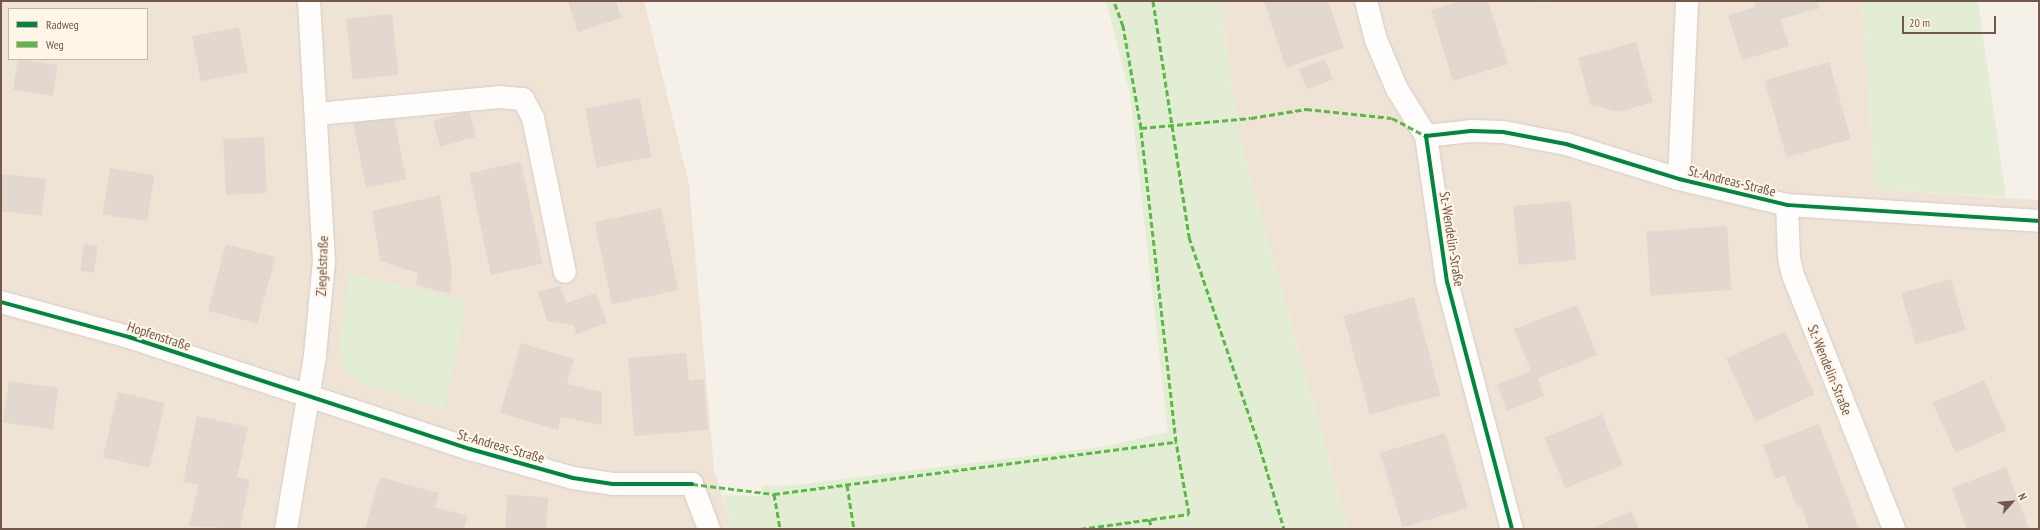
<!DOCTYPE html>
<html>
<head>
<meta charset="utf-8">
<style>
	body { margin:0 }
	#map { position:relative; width:2040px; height:530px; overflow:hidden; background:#f6f1e8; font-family:"PT Sans Narrow",sans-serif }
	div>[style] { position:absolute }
	.residential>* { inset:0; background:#efe3d5 }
	.green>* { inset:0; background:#e2edd3 }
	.building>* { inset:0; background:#e2d8d0; transform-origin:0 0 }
	.roads { filter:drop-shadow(0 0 1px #d4ccc5) drop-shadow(0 0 1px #d4ccc5) }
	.minor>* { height:22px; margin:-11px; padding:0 11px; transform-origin:11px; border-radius:11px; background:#fefdfc }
	.quiet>* { height:3px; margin-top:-1.5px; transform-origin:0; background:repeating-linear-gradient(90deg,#58b947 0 6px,transparent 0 9px) }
	.cycleway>* { height:4px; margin:-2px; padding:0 2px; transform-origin:2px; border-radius:2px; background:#00873e }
	span { translate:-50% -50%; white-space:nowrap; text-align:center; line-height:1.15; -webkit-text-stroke:4px #fff6e8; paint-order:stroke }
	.street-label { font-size:14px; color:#735749 }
	.frame { position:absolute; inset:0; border:2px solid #735749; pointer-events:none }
	.legend { position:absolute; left:8px; top:8px; width:140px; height:52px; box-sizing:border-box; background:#fff6e8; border:1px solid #c7b6a8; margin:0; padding:5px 7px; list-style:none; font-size:12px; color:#735749 }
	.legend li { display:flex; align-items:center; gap:8px; height:20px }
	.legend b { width:20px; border:1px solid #c7b6a8 }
	.north { position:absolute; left:1992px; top:482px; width:40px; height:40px; -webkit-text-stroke:3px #fff6e8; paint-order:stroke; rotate:63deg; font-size:11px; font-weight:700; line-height:16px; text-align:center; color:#735749 }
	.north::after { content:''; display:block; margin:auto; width:14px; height:18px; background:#735749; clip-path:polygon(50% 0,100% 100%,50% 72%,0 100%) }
	.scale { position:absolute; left:1902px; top:16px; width:94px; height:18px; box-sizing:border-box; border:2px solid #735749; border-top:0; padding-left:5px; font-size:12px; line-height:14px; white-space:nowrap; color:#735749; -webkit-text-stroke:3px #fff6e8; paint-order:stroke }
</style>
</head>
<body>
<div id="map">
	<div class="residential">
		<i style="clip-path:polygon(evenodd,1px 1px,644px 1px,689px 184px,714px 470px,732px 529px,1px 529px,1px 1px,9px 9px,147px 9px,147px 59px,9px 59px,9px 9px)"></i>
		<i style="clip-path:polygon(1220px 1px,1512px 1px,1514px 6px,1562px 1px,1862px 1px,1875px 189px,2039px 200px,2039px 529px,1348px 529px,1239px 135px)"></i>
	</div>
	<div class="green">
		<i style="clip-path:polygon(1106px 1px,1220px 1px,1239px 135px,1348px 529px,732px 529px,723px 495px,762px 496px,762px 486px,794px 485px,1102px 447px,1168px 432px,1130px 94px)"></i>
		<i style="clip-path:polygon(1512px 1px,1562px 1px,1513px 6px)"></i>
		<i style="clip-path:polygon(1862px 1px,1978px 1px,2006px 197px,1875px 189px)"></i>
		<i style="clip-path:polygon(348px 272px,467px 301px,445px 410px,359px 383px,347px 372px,341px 361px,340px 348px)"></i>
	</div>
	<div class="building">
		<i style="clip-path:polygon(568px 1px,616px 1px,621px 18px,578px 32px)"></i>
		<i style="clip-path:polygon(1264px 1px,1328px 1px,1344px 48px,1286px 68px)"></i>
		<i style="clip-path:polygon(1461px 1px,1488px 1px,1508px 64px,1453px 81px,1431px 10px)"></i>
		<i style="clip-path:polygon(1755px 1px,1817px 1px,1820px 8px,1781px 19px,1789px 46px,1742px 60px,1728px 15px,1756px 7px)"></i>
		<i style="left:392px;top:14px;width:61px;height:46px;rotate:84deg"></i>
		<i style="left:239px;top:27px;width:46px;height:48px;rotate:79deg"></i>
		<i style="clip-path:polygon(1636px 42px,1653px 102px,1619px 112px,1591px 105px,1578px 58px)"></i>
		<i style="left:18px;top:59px;width:40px;height:31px;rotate:9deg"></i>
		<i style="left:1325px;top:59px;width:22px;height:28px;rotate:69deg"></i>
		<i style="left:1829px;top:62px;width:80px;height:67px;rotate:74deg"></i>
		<i style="left:640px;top:98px;width:60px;height:56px;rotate:79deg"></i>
		<i style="left:469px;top:111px;width:27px;height:37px;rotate:75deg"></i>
		<i style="left:393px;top:112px;width:69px;height:41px;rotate:79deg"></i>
		<i style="left:264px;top:137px;width:56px;height:41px;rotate:87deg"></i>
		<i style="left:521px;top:162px;width:104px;height:53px;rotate:78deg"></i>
		<i style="left:110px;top:168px;width:45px;height:47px;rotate:9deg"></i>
		<i style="left:1px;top:174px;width:45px;height:37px;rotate:6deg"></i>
		<i style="clip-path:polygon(440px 195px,452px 270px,450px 294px,416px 285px,418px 273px,380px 261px,372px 211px)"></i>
		<i style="left:1571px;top:201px;width:59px;height:58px;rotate:85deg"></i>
		<i style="left:661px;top:208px;width:84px;height:68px;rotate:78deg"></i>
		<i style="left:1727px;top:226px;width:64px;height:81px;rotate:86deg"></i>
		<i style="left:84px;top:244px;width:14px;height:27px;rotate:8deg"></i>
		<i style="left:226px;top:244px;width:51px;height:69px;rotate:15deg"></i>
		<i style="left:1951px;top:279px;width:53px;height:52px;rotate:74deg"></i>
		<i style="clip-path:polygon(560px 286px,566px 303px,596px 293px,607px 323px,576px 334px,574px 325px,547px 321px,538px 292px)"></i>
		<i style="left:1414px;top:297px;width:102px;height:73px;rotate:75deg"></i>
		<i style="clip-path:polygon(1577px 305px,1597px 355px,1538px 378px,1544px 396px,1507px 411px,1497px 385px,1531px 371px,1514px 329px)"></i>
		<i style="left:1785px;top:331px;width:70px;height:65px;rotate:65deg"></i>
		<i style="clip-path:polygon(521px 343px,574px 359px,567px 384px,602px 392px,602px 425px,561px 417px,558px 430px,500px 413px)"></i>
		<i style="clip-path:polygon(686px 353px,689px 381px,704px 379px,708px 430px,634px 436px,628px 358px)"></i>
		<i style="left:1984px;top:380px;width:55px;height:56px;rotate:66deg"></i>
		<i style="left:9px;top:381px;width:50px;height:42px;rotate:8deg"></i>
		<i style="left:118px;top:392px;width:48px;height:67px;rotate:13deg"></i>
		<i style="left:1602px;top:414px;width:55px;height:62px;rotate:68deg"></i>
		<i style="clip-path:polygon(197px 416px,248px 427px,237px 477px,250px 480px,240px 529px,189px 526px,199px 485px,183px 482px)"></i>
		<i style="clip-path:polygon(1819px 424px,1852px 510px,1859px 529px,1809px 529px,1801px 506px,1797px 508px,1785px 475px,1775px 479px,1763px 445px)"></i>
		<i style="left:1445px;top:433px;width:78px;height:68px;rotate:73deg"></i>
		<i style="clip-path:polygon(2006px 467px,2029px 529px,1967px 529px,1952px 488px)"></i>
		<i style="clip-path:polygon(380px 477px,439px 493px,435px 507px,468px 516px,464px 529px,365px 529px)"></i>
		<i style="left:507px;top:495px;width:41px;height:34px;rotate:3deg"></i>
		<i style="clip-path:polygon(1631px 511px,1639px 529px,1591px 529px)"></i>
	</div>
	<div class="roads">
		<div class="minor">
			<i style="left:1366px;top:1px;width:40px;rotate:75.6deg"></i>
			<i style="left:1376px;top:40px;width:53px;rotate:66.8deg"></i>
			<i style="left:1397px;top:89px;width:55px;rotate:58.3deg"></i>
			<i style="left:1426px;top:136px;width:148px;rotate:81.8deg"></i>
			<i style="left:1447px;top:282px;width:255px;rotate:75.3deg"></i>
			<i style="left:317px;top:114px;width:183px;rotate:-5.3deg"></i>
			<i style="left:499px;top:97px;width:24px;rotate:5deg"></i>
			<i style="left:523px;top:99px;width:21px;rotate:62deg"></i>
			<i style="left:533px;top:118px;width:157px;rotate:78.3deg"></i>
			<i style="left:1426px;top:136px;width:45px;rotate:-6.3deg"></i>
			<i style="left:1471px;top:131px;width:32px;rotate:2deg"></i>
			<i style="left:1503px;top:132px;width:64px;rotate:10.8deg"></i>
			<i style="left:1566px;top:144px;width:118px;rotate:17.2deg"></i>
			<i style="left:1679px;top:179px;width:111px;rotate:13.5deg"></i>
			<i style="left:1787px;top:205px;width:253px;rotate:3.6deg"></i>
			<i style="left:1679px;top:179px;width:178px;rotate:-87.4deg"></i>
			<i style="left:1787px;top:205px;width:53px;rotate:87.8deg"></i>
			<i style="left:1789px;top:258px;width:17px;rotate:77deg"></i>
			<i style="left:1793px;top:275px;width:273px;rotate:68.3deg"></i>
			<i style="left:1px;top:302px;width:133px;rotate:15.3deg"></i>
			<i style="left:129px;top:337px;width:359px;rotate:18.2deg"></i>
			<i style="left:470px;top:449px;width:107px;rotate:15.7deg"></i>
			<i style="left:573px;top:478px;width:40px;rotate:8.5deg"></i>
			<i style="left:613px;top:484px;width:79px"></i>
			<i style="left:692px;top:484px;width:48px;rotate:69.3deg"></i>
			<i style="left:286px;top:529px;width:176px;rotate:-80.5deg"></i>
			<i style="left:315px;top:355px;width:93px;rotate:-84.5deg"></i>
			<i style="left:324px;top:262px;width:261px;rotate:-93.3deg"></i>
		</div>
	</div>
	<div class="quiet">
		<i style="left:1153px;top:1px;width:239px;rotate:81.3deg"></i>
		<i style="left:1189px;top:237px;width:223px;rotate:71.4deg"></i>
		<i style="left:1260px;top:448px;width:84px;rotate:73.5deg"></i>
		<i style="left:1141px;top:128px;width:110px;rotate:-5.2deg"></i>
		<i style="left:1251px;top:118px;width:56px;rotate:-9.3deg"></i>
		<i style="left:1306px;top:109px;width:86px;rotate:6deg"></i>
		<i style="left:1392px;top:118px;width:38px;rotate:28deg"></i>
		<i style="left:692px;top:484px;width:83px;rotate:7deg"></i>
		<i style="left:774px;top:494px;width:405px;rotate:-7.4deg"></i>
		<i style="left:847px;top:485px;width:45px;rotate:81deg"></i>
		<i style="left:774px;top:494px;width:36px;rotate:80deg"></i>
		<i style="left:1149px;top:519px;width:10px;rotate:73deg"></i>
		<i style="left:1080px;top:529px;width:110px;rotate:-7.8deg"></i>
		<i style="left:1189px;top:514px;width:73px;rotate:-100.2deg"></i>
		<i style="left:1176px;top:442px;width:316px;rotate:-96.4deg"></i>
		<i style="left:1141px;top:128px;width:104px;rotate:-100deg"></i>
		<i style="left:1123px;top:26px;width:27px;rotate:-110deg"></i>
	</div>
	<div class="cycleway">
		<i style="left:1px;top:302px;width:133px;rotate:15.3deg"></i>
		<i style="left:129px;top:337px;width:359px;rotate:18.2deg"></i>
		<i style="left:470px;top:449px;width:107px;rotate:15.7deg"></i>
		<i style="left:573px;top:478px;width:40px;rotate:8.5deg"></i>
		<i style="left:613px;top:484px;width:79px"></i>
		<i style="left:1512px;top:529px;width:255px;rotate:-104.7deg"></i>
		<i style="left:1447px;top:282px;width:148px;rotate:-98.2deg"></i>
		<i style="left:1426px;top:136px;width:45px;rotate:-6.3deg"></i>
		<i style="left:1471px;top:131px;width:32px;rotate:2deg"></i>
		<i style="left:1503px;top:132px;width:64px;rotate:10.8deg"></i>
		<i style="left:1566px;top:144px;width:118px;rotate:17.2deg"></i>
		<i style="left:1679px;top:179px;width:111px;rotate:13.5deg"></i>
		<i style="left:1787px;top:205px;width:253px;rotate:3.6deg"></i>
	</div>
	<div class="street-label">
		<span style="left:1732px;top:181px;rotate:14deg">St.-Andreas-Straße</span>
		<span style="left:1452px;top:239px;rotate:81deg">St.-Wendelin-Straße</span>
		<span style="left:322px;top:266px;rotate:-88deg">Ziegelstraße</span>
		<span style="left:159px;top:336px;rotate:18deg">Hopfenstraße</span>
		<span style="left:1830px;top:370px;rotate:68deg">St.-Wendelin-Straße</span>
		<span style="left:501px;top:446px;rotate:16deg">St.-Andreas-Straße</span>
	</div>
	<div class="frame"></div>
	<ul class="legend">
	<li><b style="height:5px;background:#00873e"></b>Radweg</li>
	<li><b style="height:5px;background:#58b947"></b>Weg</li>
	</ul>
	<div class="north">N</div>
	<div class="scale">20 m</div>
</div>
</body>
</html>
